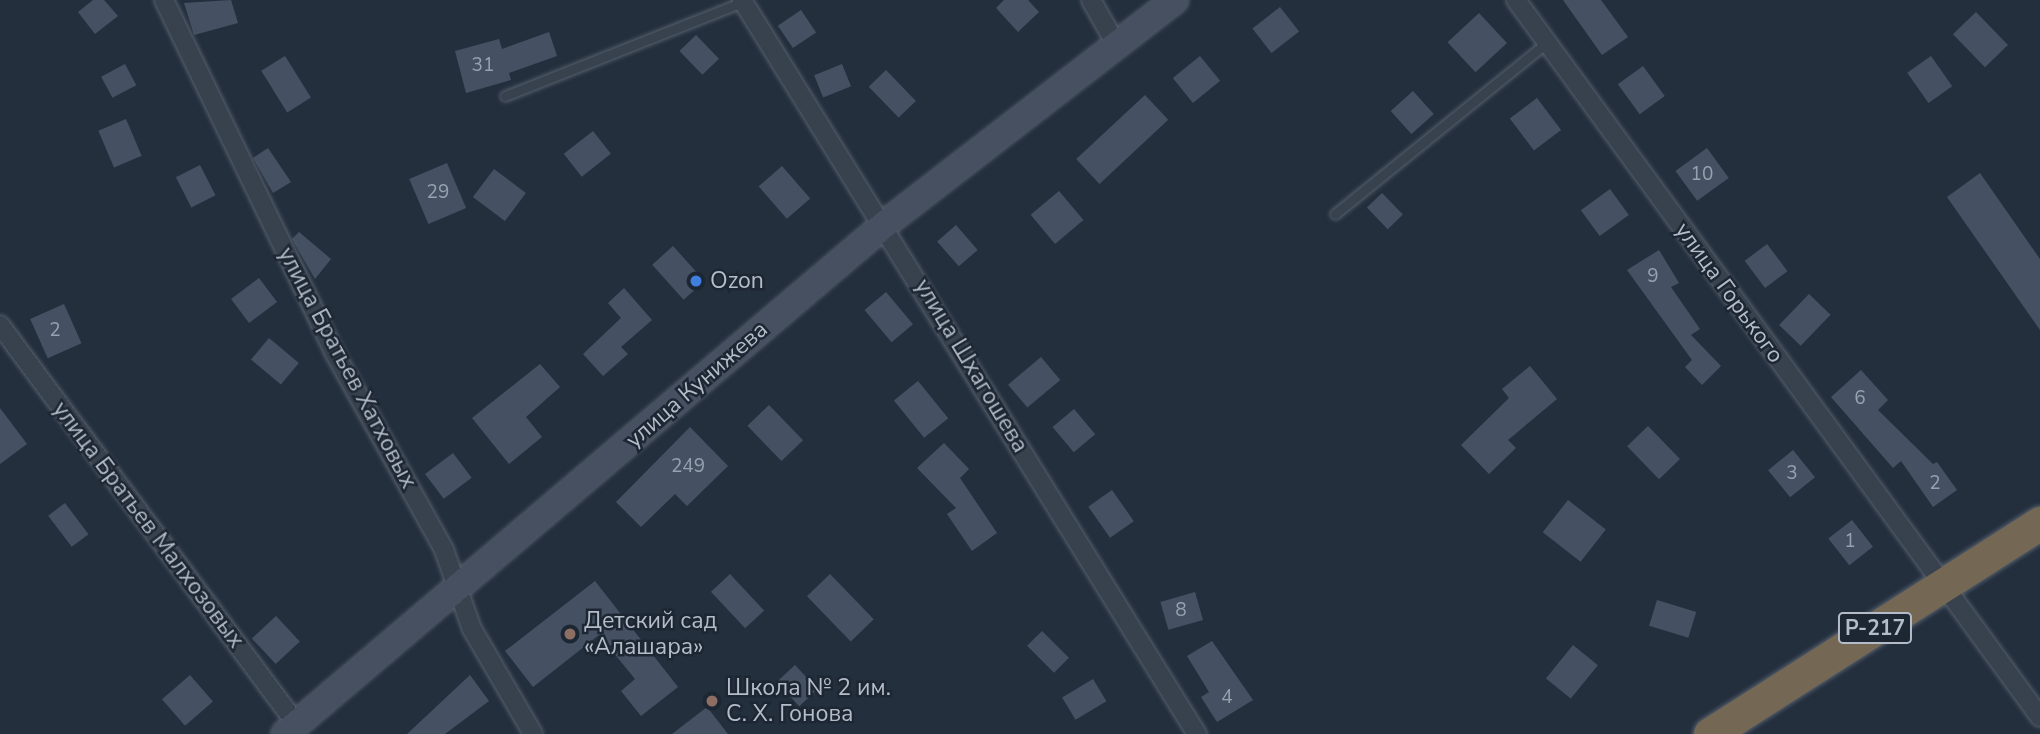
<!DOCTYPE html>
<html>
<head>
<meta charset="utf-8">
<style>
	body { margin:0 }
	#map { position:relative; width:2040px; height:734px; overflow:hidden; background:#242f3e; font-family:"Nunito Sans",sans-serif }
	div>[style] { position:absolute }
	.building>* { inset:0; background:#455162; transform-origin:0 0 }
	.roads { filter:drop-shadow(0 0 2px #565f6c) drop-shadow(0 0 2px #565f6c) }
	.lane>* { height:9px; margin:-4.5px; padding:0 4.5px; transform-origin:4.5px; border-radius:4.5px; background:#38414e }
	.street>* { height:18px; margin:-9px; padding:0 9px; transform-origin:9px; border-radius:9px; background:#38414e }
	.secondary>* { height:26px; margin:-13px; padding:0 13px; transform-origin:13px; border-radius:13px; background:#465061 }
	.highway>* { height:33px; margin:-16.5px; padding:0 16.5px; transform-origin:16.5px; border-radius:16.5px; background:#746855 }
	.dots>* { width:19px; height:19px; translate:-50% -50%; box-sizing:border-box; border:4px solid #1d2633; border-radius:50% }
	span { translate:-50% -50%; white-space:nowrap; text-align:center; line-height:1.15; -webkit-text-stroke:5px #1d2633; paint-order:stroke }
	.number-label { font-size:19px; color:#98a1af }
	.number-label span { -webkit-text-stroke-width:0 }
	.shield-label span { padding:2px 5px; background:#1d2633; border:2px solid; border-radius:5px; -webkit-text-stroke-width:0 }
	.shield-label { font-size:21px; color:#b4bcc9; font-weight:700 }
	.poi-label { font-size:23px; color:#b4bcc9 }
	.left { translate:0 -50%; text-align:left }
	.street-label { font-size:23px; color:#b4bcc9 }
</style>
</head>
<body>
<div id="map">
	<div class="building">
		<i style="clip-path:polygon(93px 0,104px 0,118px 16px,95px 34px,78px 12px)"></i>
		<i style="clip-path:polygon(231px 0,238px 23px,194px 35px,184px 3px)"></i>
		<i style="clip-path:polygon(1004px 0,1028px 0,1039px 12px,1018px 32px,996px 8px)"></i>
		<i style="clip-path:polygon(1563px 0,1601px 0,1628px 37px,1602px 55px)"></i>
		<i style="left:1280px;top:7px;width:31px;height:35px;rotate:52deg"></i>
		<i style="left:801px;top:10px;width:27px;height:28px;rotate:56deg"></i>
		<i style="left:1976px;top:12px;width:46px;height:32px;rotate:46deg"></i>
		<i style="left:1479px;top:13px;width:41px;height:43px;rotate:47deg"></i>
		<i style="clip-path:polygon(549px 32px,557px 56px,509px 73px,511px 80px,466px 93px,455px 51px,499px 39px,502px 49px)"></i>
		<i style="left:696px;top:35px;width:33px;height:23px;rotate:46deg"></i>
		<i style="left:285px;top:56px;width:49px;height:28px;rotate:58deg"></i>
		<i style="left:1200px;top:56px;width:32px;height:35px;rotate:51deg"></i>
		<i style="left:1931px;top:56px;width:37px;height:29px;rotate:55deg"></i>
		<i style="left:125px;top:64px;width:24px;height:27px;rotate:62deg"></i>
		<i style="left:842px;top:64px;width:24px;height:30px;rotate:68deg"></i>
		<i style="left:1643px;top:66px;width:37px;height:31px;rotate:54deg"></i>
		<i style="left:886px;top:70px;width:43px;height:24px;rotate:46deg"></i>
		<i style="left:1413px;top:91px;width:31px;height:30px;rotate:48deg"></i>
		<i style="left:1145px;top:95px;width:34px;height:94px;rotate:47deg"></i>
		<i style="left:1537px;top:98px;width:40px;height:34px;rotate:53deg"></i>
		<i style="left:126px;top:119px;width:40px;height:30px;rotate:67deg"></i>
		<i style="left:593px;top:131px;width:29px;height:37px;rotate:52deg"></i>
		<i style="clip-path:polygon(268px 148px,291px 182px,273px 193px,253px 158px)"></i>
		<i style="left:1707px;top:148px;width:37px;height:39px;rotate:54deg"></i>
		<i style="left:447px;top:163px;width:49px;height:41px;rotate:67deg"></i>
		<i style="left:200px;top:165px;width:34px;height:27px;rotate:63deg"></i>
		<i style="left:782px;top:166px;width:43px;height:31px;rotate:49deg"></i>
		<i style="left:494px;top:169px;width:40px;height:35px;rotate:37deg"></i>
		<i style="clip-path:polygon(1980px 173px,2040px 259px,2040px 330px,1947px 197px)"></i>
		<i style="left:1610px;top:189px;width:32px;height:36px;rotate:54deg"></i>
		<i style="left:1059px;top:191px;width:38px;height:37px;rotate:50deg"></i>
		<i style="left:1382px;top:193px;width:30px;height:21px;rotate:46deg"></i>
		<i style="left:956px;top:225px;width:33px;height:25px;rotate:49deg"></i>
		<i style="clip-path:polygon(299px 232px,331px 259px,315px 279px,292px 239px)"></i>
		<i style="left:1767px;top:244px;width:34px;height:28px;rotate:53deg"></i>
		<i style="left:673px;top:246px;width:47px;height:28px;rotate:48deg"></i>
		<i style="clip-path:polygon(1659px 250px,1679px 283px,1671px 287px,1700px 329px,1691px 335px,1721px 366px,1702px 385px,1685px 367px,1692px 360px,1627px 270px)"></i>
		<i style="left:259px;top:278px;width:30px;height:35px;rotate:53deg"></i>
		<i style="clip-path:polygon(624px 288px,652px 320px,621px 347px,628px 354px,603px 376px,583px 354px,621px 318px,608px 303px)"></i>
		<i style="left:886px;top:292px;width:42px;height:28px;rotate:50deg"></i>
		<i style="left:1809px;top:294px;width:30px;height:43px;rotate:44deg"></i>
		<i style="left:64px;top:304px;width:43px;height:37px;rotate:66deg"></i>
		<i style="left:269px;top:338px;width:39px;height:28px;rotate:40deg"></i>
		<i style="left:1041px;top:357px;width:30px;height:43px;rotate:50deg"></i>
		<i style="clip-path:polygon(540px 364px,560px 387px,526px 417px,542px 437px,509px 464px,472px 418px)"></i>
		<i style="clip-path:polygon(1530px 366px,1557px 399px,1508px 440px,1516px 448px,1489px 474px,1461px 445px,1509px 398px,1502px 389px)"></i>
		<i style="clip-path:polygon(1861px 370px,1888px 400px,1878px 410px,1933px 464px,1937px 462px,1957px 490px,1933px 507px,1901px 461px,1893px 468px,1831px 397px)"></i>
		<i style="left:918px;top:381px;width:48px;height:31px;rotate:51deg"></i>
		<i style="left:769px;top:405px;width:49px;height:30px;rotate:46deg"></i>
		<i style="clip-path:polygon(0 408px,27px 444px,0 464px)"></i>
		<i style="left:1074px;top:409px;width:33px;height:28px;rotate:50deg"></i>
		<i style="left:1648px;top:426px;width:46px;height:29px;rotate:46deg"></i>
		<i style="clip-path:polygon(690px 427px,728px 466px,687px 506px,675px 494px,641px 527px,616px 502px)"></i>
		<i style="clip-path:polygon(944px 443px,969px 469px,960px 478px,997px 533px,972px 551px,947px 514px,956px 508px,917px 468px)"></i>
		<i style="left:1793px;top:450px;width:35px;height:32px;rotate:51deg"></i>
		<i style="left:453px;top:453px;width:31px;height:35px;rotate:53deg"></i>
		<i style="left:1112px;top:490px;width:38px;height:29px;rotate:55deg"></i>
		<i style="left:1568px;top:500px;width:48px;height:41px;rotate:38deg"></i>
		<i style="left:65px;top:503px;width:39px;height:21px;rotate:53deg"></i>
		<i style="left:1852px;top:520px;width:34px;height:30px;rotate:52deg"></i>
		<i style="left:730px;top:574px;width:50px;height:26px;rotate:47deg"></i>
		<i style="left:830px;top:574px;width:63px;height:32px;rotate:46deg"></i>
		<i style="clip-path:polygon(595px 581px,678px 687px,641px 716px,621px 691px,635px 679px,599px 635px,533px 687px,505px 651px)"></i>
		<i style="left:1195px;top:592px;width:29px;height:36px;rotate:74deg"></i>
		<i style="left:1657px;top:600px;width:41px;height:27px;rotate:17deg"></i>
		<i style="left:276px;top:616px;width:35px;height:33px;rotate:47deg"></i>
		<i style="left:1042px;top:631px;width:38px;height:21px;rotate:45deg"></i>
		<i style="clip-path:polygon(1212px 641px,1253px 700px,1217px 722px,1201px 697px,1209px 692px,1187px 656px)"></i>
		<i style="left:1573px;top:645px;width:32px;height:43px;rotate:39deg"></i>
		<i style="left:795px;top:665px;width:33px;height:25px;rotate:47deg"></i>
		<i style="left:190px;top:675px;width:35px;height:37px;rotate:49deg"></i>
		<i style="clip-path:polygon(470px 675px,489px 701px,445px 734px,407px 734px)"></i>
		<i style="left:1093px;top:679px;width:26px;height:36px;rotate:59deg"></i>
		<i style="clip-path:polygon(707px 707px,728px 734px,672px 734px)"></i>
	</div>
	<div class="roads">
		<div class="lane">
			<i style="left:505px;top:96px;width:256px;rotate:-21.6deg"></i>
			<i style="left:1335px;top:214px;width:272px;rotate:-39deg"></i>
		</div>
		<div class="street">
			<i style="left:164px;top:0;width:391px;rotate:64.2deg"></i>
			<i style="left:334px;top:352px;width:227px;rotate:60.9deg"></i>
			<i style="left:444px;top:550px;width:84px;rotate:70.5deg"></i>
			<i style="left:472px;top:629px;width:121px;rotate:59.8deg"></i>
			<i style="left:742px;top:0;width:864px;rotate:58.21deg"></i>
			<i style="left:1091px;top:0;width:51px;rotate:60.4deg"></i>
			<i style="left:1516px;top:0;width:888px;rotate:53.84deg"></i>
			<i style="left:0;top:325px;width:497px;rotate:53.4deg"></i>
		</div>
		<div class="secondary">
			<i style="left:285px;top:734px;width:787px;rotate:-40.36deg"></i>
			<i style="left:885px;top:224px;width:366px;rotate:-37.7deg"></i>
		</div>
		<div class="highway">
			<i style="left:1710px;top:734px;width:392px;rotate:-32.6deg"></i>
		</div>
	</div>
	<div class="dots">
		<i style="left:696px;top:281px;background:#3f7fe0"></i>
		<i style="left:570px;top:634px;background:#8d6e63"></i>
		<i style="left:712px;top:701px;background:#8d6e63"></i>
	</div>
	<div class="number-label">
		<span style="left:483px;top:66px">31</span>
		<span style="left:1702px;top:175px">10</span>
		<span style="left:438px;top:193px">29</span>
		<span style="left:1653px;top:277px">9</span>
		<span style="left:55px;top:331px">2</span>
		<span style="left:1860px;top:399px">6</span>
		<span style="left:688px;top:467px">249</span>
		<span style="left:1792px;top:474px">3</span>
		<span style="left:1935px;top:484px">2</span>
		<span style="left:1850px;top:542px">1</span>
		<span style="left:1181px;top:611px">8</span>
		<span style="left:1227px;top:698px">4</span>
	</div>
	<div class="shield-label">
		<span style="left:1875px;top:628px">Р-217</span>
	</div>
	<div class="poi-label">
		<span class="left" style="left:710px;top:281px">Ozon</span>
		<span class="left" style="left:584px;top:634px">Детский сад<br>«Алашара»</span>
		<span class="left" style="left:726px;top:701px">Школа № 2 им.<br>С. Х. Гонова</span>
	</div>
	<div class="street-label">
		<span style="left:1729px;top:293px;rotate:54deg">улица Горького</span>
		<span style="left:971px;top:366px;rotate:59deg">улица Шхагошева</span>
		<span style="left:347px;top:368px;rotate:62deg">улица Братьев Хатховых</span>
		<span style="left:697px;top:385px;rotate:-41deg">улица Кунижева</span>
		<span style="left:148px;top:525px;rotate:53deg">улица Братьев Малхозовых</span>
	</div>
</div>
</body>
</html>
